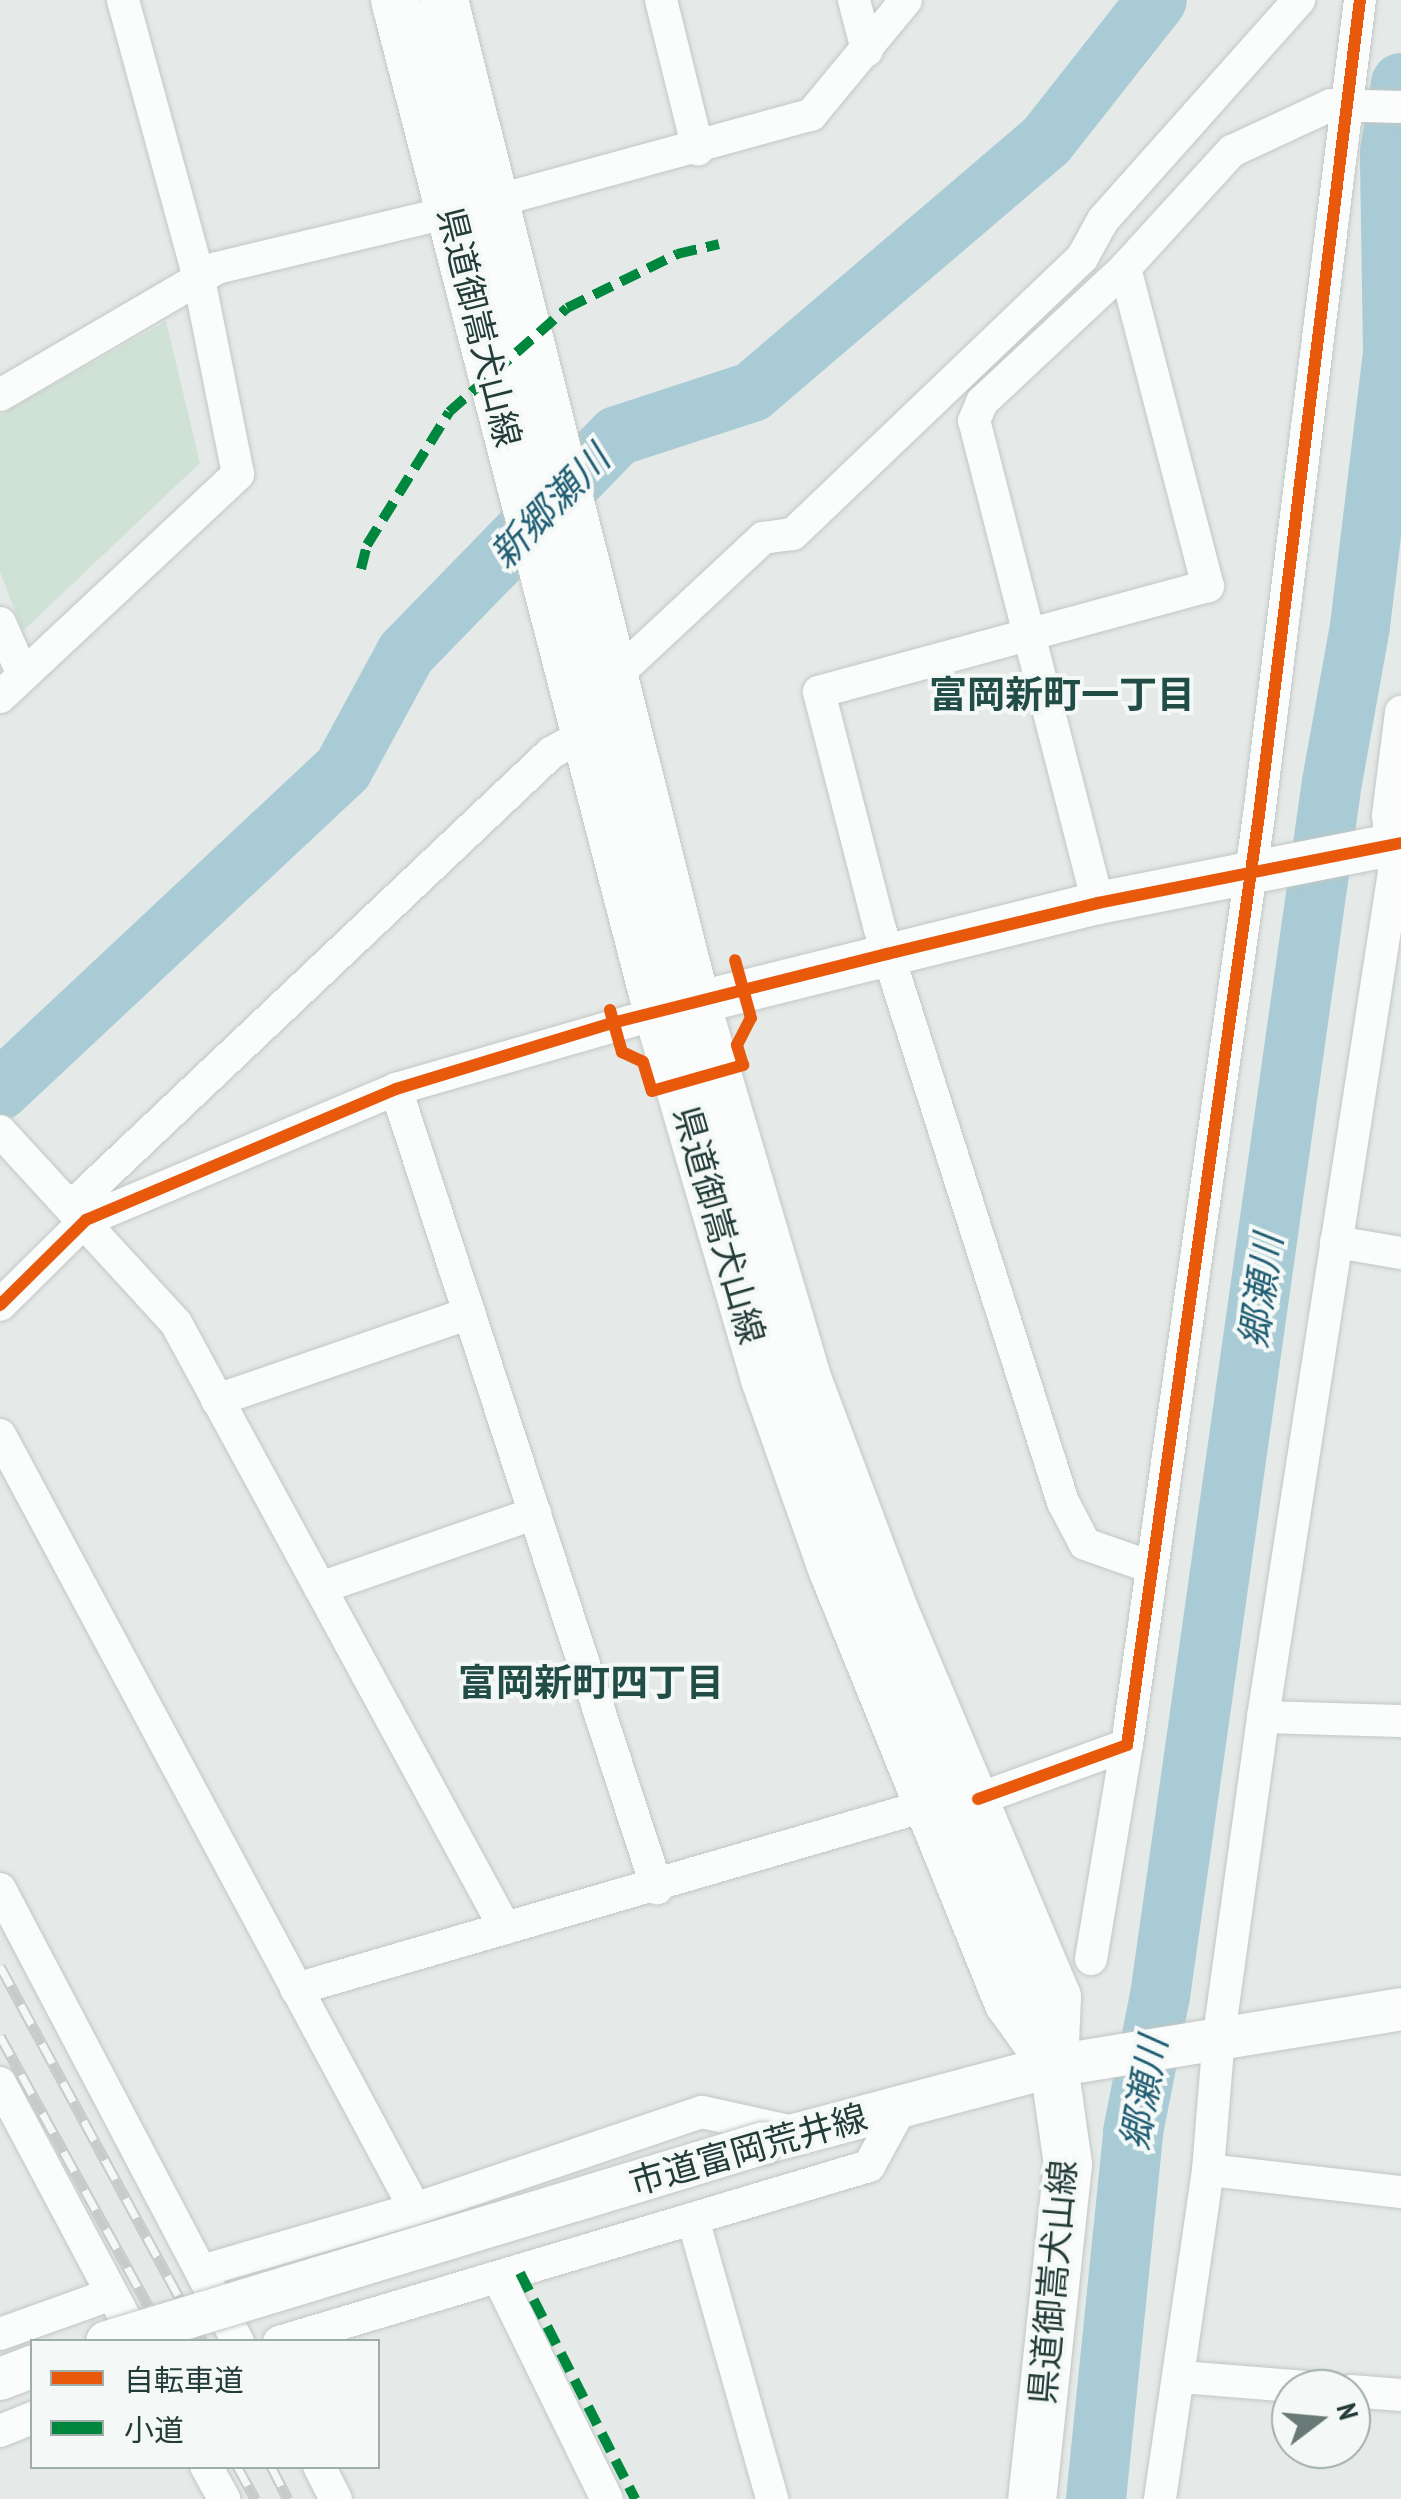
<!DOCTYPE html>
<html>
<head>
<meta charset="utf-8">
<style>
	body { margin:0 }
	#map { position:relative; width:1401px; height:2499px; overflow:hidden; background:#e5eae8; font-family:"PT Sans Narrow","Noto Sans JP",sans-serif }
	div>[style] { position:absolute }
	.green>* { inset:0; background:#d0e2d6 }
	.river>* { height:60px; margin:-30px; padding:0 30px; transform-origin:30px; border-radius:30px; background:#a9cbd5 }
	.roads { filter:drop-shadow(0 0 2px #c2c7c5) drop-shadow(0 0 2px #c2c7c5) }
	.minor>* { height:32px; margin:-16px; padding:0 16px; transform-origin:16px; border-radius:16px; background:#fbfcfc }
	.tertiary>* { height:42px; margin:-21px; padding:0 21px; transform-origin:21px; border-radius:21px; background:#fbfcfc }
	.secondary>* { height:48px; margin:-24px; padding:0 24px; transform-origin:24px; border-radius:24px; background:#fbfcfc }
	.rail>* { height:11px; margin-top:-5.5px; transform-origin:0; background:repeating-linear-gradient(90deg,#f4f9f7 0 22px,#c7cbca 0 44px); box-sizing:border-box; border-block:2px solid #c7cbca }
	.bridges { filter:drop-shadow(0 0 2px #c2c7c5) drop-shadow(0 0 2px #c2c7c5) }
	.tertiary-bridge>* { height:42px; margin:-21px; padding:0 21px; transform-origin:21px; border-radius:21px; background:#fbfcfc }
	.quiet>* { height:10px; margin-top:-5px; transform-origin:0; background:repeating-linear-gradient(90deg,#00873e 0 20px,transparent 0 30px) }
	.cycleway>* { height:12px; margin:-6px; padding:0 6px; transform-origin:6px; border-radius:6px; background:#e8590c }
	span { translate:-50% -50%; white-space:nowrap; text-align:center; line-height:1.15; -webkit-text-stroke:8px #f4f9f7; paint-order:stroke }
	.street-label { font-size:35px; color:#243c38 }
	.water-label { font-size:38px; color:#225f74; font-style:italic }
	.neighbourhood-label { font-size:38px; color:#214d46; font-weight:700 }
	.legend { position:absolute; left:30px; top:2339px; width:350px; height:130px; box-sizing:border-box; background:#f4f9f7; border:2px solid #a1adab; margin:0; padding:12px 18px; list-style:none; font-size:30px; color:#243c38 }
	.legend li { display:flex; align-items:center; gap:20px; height:50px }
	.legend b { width:50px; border:2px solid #a1adab }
	.north { position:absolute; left:1271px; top:2369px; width:100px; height:100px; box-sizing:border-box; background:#f4f9f7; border:2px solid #a1adab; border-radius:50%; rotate:74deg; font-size:28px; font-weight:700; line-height:40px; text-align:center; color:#243c38 }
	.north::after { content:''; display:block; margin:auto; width:35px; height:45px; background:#687976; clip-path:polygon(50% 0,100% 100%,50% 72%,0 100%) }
</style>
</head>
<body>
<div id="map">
	<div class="green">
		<i style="clip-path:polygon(166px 321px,200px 463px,23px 631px,0 572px,0 415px)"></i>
	</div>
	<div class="river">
		<i style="left:0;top:1090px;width:470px;rotate:-43.1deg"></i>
		<i style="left:343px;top:769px;width:132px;rotate:-61.5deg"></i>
		<i style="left:406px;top:653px;width:303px;rotate:-45.8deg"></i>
		<i style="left:617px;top:436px;width:142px;rotate:-18.1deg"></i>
		<i style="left:752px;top:392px;width:387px;rotate:-40.5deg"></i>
		<i style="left:1046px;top:141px;width:179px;rotate:-51.8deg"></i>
		<i style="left:1096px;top:2499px;width:369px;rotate:-84.2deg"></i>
		<i style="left:1133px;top:2132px;width:139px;rotate:-78.8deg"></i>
		<i style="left:1160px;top:1996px;width:1226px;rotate:-81.94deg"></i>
		<i style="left:1332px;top:782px;width:158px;rotate:-79.8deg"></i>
		<i style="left:1360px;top:626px;width:275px;rotate:-83.1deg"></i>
		<i style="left:1393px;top:353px;width:201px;rotate:-90.9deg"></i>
		<i style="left:1390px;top:152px;width:70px;rotate:-80.9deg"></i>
	</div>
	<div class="roads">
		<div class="minor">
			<i style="left:661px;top:0;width:154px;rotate:76.1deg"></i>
			<i style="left:854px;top:0;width:52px;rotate:75.4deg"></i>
			<i style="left:492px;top:202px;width:331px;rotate:-15.3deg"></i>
			<i style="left:811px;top:115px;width:149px;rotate:-50.4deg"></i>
			<i style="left:1125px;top:268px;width:329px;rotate:75.4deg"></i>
			<i style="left:1208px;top:586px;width:403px;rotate:164.8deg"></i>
			<i style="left:819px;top:692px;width:245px;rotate:75.6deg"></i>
			<i style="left:880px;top:929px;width:602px;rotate:72.29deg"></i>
			<i style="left:1063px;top:1502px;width:47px;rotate:62.4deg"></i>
			<i style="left:1085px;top:1544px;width:70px;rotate:19.2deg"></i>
			<i style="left:0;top:395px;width:251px;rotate:-30.3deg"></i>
			<i style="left:217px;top:268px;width:241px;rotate:-13.5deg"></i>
			<i style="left:0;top:623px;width:57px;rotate:66.1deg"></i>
			<i style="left:614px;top:677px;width:204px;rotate:-43deg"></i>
			<i style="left:763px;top:538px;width:30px;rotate:-8deg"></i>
			<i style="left:793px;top:534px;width:400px;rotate:-43.7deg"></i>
			<i style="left:1082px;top:258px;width:43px;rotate:-61.1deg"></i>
			<i style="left:1103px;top:220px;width:295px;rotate:-48.3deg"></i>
			<i style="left:0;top:697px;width:326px;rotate:-43.1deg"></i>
			<i style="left:238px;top:474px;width:200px;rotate:-101.3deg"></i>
			<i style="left:199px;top:278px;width:288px;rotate:-105.3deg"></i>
			<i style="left:1098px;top:903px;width:498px;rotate:-104.4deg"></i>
			<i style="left:974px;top:421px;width:21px;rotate:-67deg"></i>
			<i style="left:982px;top:402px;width:196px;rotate:-43.1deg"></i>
			<i style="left:1125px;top:268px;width:159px;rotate:-47.6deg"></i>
			<i style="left:1232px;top:151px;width:109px;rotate:-24.9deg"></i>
			<i style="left:1331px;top:105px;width:70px;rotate:1.6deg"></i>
			<i style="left:396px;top:1089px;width:841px;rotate:71.91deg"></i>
			<i style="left:0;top:1131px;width:260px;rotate:47.5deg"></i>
			<i style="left:176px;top:1323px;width:689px;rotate:61.46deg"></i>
			<i style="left:71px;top:1207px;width:661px;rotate:-43.41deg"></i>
			<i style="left:551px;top:753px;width:38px;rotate:-29deg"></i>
			<i style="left:1336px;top:1242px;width:66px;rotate:9.6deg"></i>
			<i style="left:0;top:1305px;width:121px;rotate:-44.7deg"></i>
			<i style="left:86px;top:1220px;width:337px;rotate:-22.9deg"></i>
			<i style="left:396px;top:1089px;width:292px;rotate:-16.1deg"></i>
			<i style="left:217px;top:1400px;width:267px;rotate:-19deg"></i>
			<i style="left:0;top:1435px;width:878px;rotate:61.8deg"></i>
			<i style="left:320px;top:1588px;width:228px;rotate:-19.2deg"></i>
			<i style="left:1263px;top:1717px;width:138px;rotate:1.7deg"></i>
			<i style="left:978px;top:1799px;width:158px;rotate:-19.9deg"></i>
			<i style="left:1127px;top:1745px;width:939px;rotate:-81.92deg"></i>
			<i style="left:1259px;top:815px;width:821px;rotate:-82.94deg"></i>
			<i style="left:0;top:1889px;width:512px;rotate:62.28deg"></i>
			<i style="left:1091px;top:1959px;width:217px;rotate:-80.5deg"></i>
			<i style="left:296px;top:1989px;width:658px;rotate:-16.23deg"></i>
			<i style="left:0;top:2083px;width:293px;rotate:62deg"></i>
			<i style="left:1208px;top:2170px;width:194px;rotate:6.5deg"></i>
			<i style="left:693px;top:2219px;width:291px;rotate:74.2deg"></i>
			<i style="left:205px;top:2270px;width:219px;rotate:-16.2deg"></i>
			<i style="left:415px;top:2209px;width:303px;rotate:-18.7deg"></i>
			<i style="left:702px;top:2112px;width:93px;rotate:12.4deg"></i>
			<i style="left:499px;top:2279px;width:245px;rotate:63.9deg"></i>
			<i style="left:0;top:2334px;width:119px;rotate:-19.7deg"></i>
			<i style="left:279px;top:2342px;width:616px;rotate:-16.61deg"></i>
			<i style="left:869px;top:2166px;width:71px;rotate:-61.3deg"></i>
			<i style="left:1181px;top:2377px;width:150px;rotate:4.6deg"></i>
			<i style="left:1351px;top:2391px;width:50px;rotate:4.6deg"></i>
			<i style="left:0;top:2431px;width:35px;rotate:-22deg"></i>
			<i style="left:206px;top:2466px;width:38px;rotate:61deg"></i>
			<i style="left:319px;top:2466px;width:37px;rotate:63deg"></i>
			<i style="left:1160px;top:2499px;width:332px;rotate:-81.7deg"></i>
			<i style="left:1208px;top:2170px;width:135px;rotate:-85.3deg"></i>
			<i style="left:1219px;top:2035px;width:321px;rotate:-82.1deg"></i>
			<i style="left:1263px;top:1717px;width:855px;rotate:-81.19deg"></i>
			<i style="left:1394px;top:872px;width:57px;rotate:-96deg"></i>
			<i style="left:1388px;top:815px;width:104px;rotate:-82.8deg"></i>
		</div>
		<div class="tertiary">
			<i style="left:696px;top:1003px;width:414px;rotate:-14deg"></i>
			<i style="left:1098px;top:903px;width:309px;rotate:-11.2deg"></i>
			<i style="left:764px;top:2143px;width:300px;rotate:-14.9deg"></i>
			<i style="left:1054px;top:2066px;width:352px;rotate:-9.3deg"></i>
			<i style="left:0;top:2379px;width:34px;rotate:-21deg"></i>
		</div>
		<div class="secondary">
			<i style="left:395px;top:0;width:1047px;rotate:75.45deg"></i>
			<i style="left:658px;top:1013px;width:381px;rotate:73.7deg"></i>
			<i style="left:765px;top:1379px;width:201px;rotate:70.5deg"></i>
			<i style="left:832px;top:1568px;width:470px;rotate:67.9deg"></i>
			<i style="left:1009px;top:2003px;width:77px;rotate:54.5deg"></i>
			<i style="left:444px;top:0;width:1034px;rotate:75.9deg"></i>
			<i style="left:696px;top:1003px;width:394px;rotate:73.5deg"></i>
			<i style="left:808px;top:1381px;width:247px;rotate:69.4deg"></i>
			<i style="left:895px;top:1612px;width:418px;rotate:67.2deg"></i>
			<i style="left:1057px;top:1997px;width:69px;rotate:92.5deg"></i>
			<i style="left:1054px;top:2066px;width:99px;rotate:81.9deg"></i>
			<i style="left:1068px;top:2164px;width:337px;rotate:96.1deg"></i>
		</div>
	</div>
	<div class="rail">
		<i style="left:0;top:1966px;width:427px;rotate:61.6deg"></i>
		<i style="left:0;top:2036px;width:349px;rotate:61.2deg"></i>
		<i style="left:237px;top:2466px;width:38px;rotate:61deg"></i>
		<i style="left:271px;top:2466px;width:37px;rotate:63deg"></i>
	</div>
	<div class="bridges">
		<div class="tertiary-bridge">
			<i style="left:107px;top:2342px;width:686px;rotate:-16.85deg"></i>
		</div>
	</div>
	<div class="quiet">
		<i style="left:361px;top:569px;width:25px;rotate:-76deg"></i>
		<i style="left:367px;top:545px;width:156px;rotate:-58.3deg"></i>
		<i style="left:449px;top:412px;width:157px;rotate:-41.4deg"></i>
		<i style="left:567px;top:308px;width:123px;rotate:-26.1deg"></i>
		<i style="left:677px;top:254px;width:43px;rotate:-13.4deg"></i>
		<i style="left:520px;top:2273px;width:254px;rotate:63deg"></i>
	</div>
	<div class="cycleway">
		<i style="left:610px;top:1010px;width:44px;rotate:74.1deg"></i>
		<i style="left:622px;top:1052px;width:23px;rotate:25deg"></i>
		<i style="left:643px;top:1062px;width:30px;rotate:73deg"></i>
		<i style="left:652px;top:1091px;width:95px;rotate:-15.9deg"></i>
		<i style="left:743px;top:1065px;width:21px;rotate:-107deg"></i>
		<i style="left:737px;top:1045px;width:30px;rotate:-63deg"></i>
		<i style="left:751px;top:1018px;width:60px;rotate:-105.4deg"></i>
		<i style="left:0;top:1305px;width:121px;rotate:-44.7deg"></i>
		<i style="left:86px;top:1220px;width:337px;rotate:-22.9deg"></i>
		<i style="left:396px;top:1089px;width:226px;rotate:-17deg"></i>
		<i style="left:612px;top:1023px;width:284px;rotate:-14.1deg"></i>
		<i style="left:887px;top:954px;width:217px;rotate:-13.6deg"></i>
		<i style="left:1098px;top:903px;width:309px;rotate:-11.2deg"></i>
		<i style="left:978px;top:1799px;width:158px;rotate:-19.9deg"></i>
		<i style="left:1127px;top:1745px;width:939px;rotate:-81.92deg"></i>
		<i style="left:1259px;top:815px;width:821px;rotate:-82.94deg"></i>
	</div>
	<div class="street-label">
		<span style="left:480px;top:327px;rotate:76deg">県道御嵩犬山線</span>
		<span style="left:720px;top:1225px;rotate:74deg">県道御嵩犬山線</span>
		<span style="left:748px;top:2149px;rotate:-16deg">市道富岡荒井線</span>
		<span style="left:1052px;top:2282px;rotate:-85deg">県道御嵩犬山線</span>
	</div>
	<div class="water-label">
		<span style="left:549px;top:506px;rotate:-46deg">新郷瀬川</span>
		<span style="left:1260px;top:1291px;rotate:-82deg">郷瀬川</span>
		<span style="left:1143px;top:2093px;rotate:-80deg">郷瀬川</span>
	</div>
	<div class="neighbourhood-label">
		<span style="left:1062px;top:694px">富岡新町一丁目</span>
		<span style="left:591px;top:1682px">富岡新町四丁目</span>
	</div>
	<ul class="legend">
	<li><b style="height:12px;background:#e8590c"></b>自転車道</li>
	<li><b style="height:12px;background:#00873e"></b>小道</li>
	</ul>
	<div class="north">N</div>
</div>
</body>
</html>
